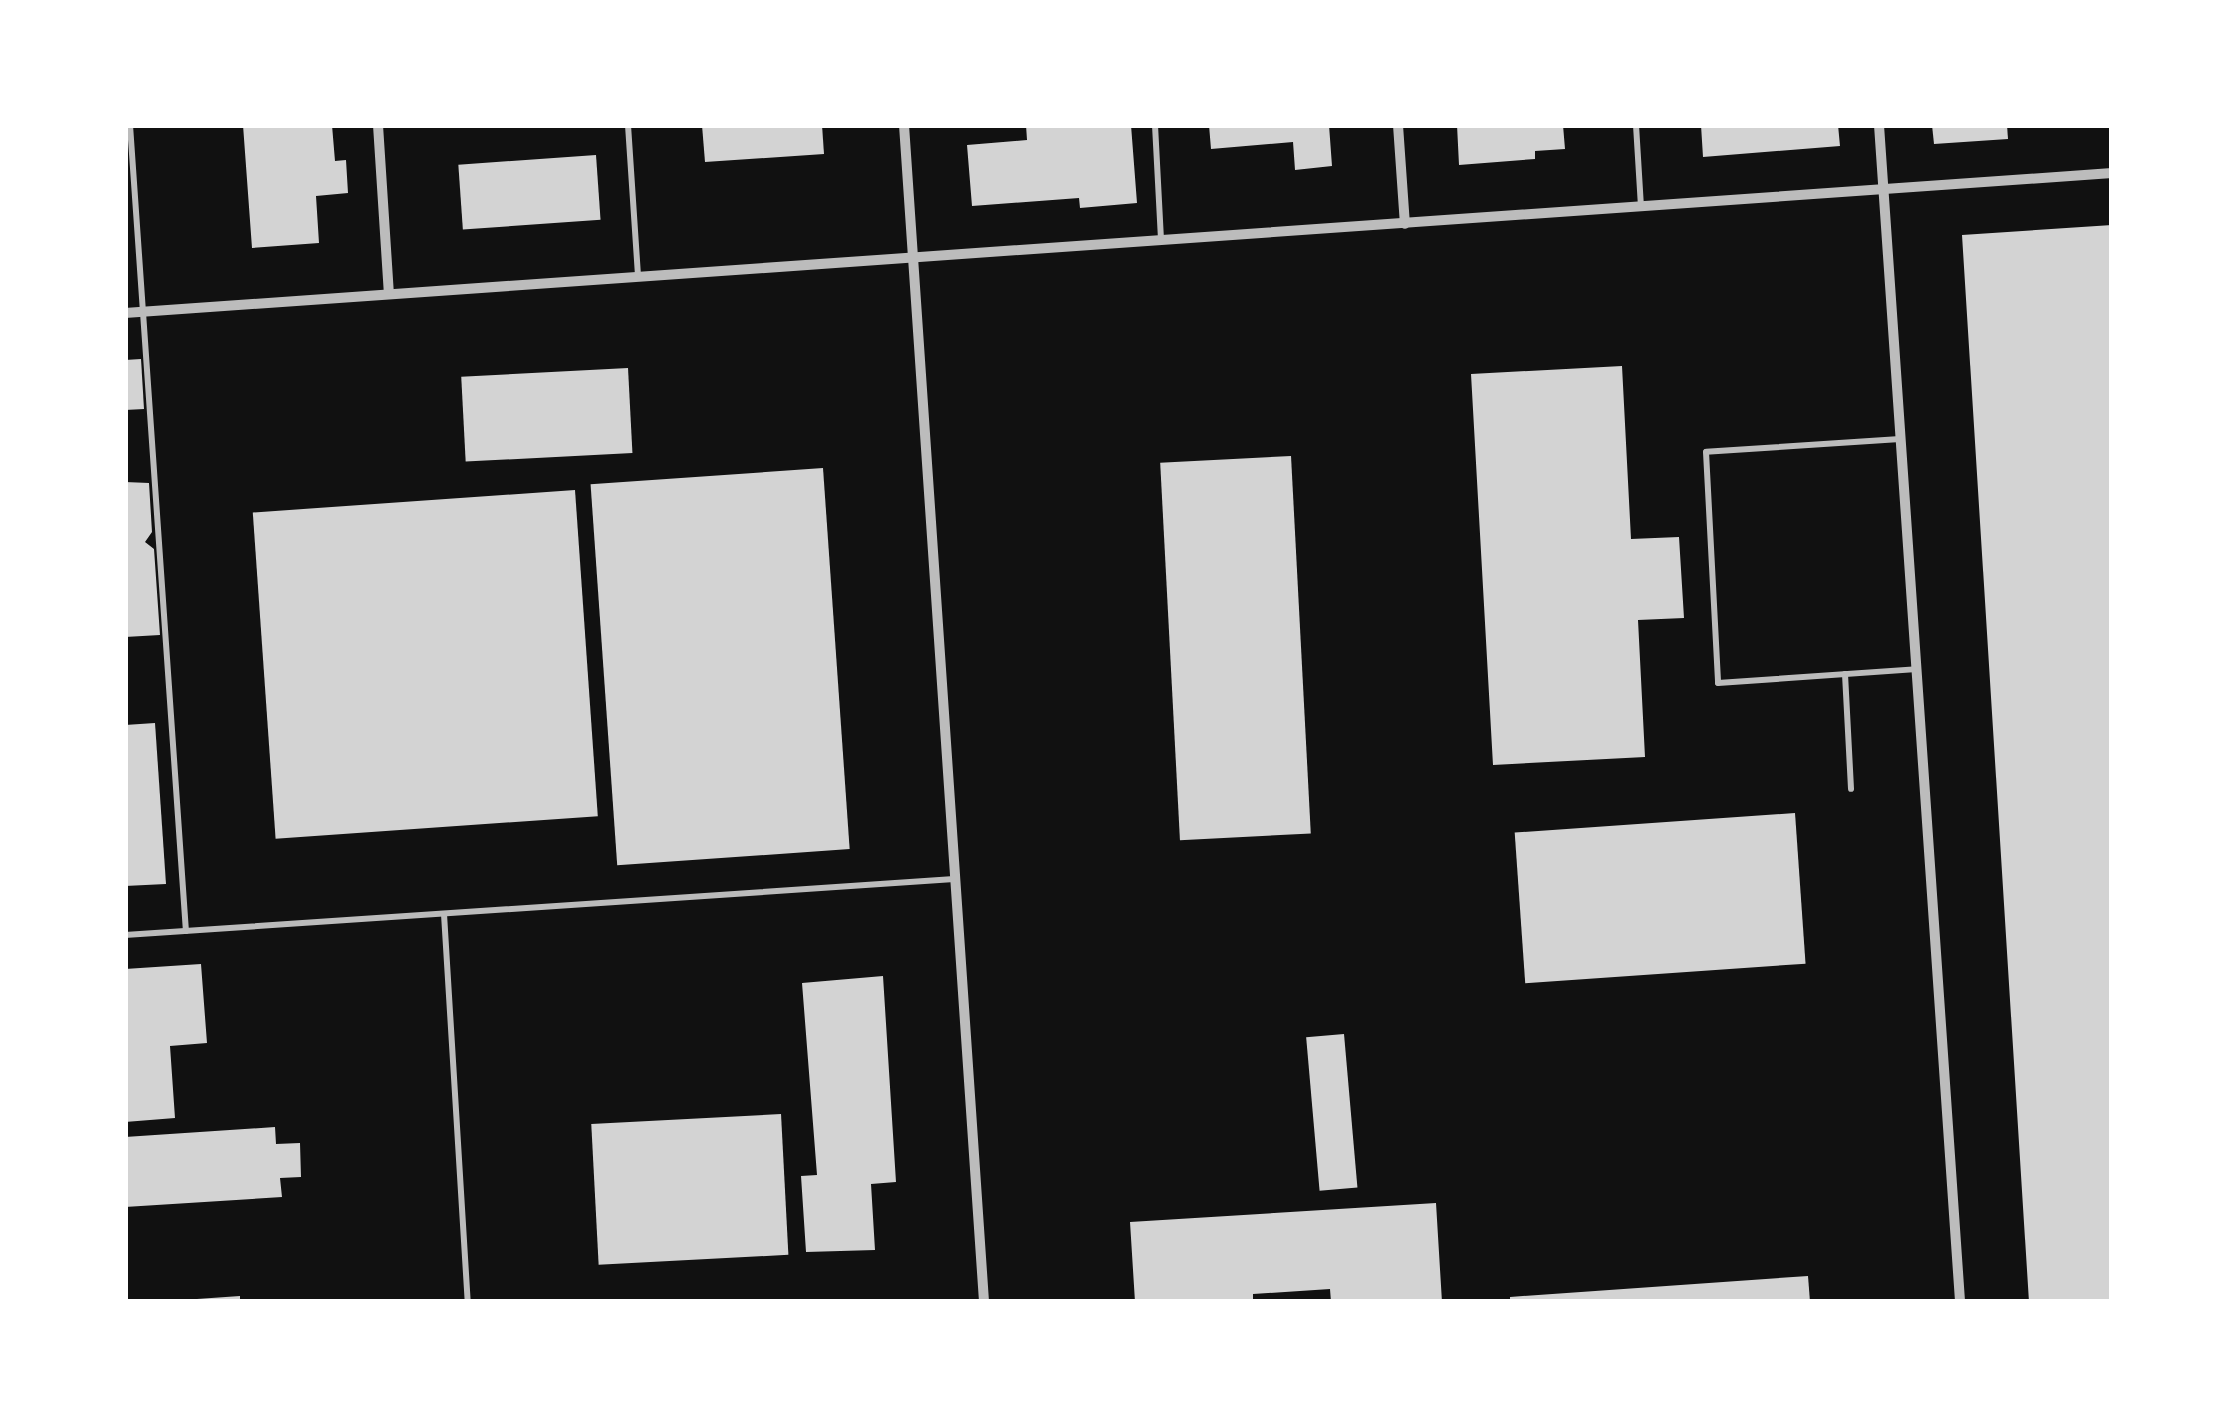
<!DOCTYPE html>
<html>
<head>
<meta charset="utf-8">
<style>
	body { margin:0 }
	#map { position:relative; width:2237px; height:1427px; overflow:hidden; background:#111; font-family:"Sofia Sans Condensed",sans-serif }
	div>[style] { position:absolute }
	.building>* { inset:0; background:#d3d3d3; transform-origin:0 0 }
	.service>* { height:6px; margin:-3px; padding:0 3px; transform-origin:3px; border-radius:3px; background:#bcbcbc }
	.minor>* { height:10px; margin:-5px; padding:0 5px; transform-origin:5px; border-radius:5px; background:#bcbcbc }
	span { translate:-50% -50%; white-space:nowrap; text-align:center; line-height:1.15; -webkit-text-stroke:8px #fff; paint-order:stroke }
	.frame { position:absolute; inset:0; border:128px solid #fff; pointer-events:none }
</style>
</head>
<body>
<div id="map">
	<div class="building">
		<i style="clip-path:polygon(243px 125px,332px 125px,335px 161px,346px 160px,348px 193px,316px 196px,319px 243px,252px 248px)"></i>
		<i style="clip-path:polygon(702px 125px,822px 125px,824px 154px,705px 162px)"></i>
		<i style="clip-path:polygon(1026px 125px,1131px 125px,1137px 203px,1080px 208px,1079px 198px,972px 206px,967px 145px,1027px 140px)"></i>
		<i style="clip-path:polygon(1209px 125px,1329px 125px,1332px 166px,1295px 170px,1293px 142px,1211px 149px)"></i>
		<i style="clip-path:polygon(1457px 125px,1563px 125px,1565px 149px,1535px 151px,1535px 159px,1459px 165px)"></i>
		<i style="clip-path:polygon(1701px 125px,1838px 125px,1840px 146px,1703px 157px)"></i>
		<i style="clip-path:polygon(1932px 125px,2007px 125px,2008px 139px,1934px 144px)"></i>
		<i style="left:596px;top:155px;width:65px;height:138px;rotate:86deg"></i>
		<i style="clip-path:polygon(2112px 225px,2112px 1302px,2029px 1302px,1962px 235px)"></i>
		<i style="clip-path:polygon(141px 359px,144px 409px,125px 410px,125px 360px)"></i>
		<i style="clip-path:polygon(1622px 366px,1631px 539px,1679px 537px,1684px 618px,1638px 620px,1645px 757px,1493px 765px,1471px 374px)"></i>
		<i style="left:628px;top:368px;width:85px;height:167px;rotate:87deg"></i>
		<i style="left:1291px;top:456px;width:378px;height:131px;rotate:87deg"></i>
		<i style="left:823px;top:468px;width:382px;height:233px;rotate:86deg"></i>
		<i style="clip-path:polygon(125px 482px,149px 483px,152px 532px,145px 542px,154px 549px,160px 635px,125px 637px)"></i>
		<i style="left:575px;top:490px;width:327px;height:323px;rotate:86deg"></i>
		<i style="clip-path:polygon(155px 723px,166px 884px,125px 886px,125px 725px)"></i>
		<i style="left:1795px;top:813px;width:151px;height:281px;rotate:86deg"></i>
		<i style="clip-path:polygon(201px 964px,207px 1043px,170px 1046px,175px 1118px,125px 1122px,125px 969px)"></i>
		<i style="clip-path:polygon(883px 976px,896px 1182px,871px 1184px,875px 1250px,806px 1252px,801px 1176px,817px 1175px,802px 983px)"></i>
		<i style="left:1344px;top:1034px;width:154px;height:38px;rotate:85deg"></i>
		<i style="left:781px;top:1114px;width:141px;height:190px;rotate:87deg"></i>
		<i style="clip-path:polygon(275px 1127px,276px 1144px,300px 1143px,301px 1177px,280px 1178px,282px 1197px,125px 1207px,125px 1137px)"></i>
		<i style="clip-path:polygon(1436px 1203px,1442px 1302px,1331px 1302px,1330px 1289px,1253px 1294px,1253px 1302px,1135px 1302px,1130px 1222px)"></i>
		<i style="clip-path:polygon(1808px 1276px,1810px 1302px,1510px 1302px,1510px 1297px)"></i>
		<i style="clip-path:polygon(240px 1296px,240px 1302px,197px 1302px,197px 1299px)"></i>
	</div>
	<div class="service">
		<i style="left:130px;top:125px;width:808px;rotate:86.03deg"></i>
		<i style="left:628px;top:125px;width:150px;rotate:86.2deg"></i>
		<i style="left:1155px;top:125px;width:115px;rotate:87deg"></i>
		<i style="left:1636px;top:125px;width:81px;rotate:86.5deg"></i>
		<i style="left:1900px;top:439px;width:194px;rotate:176.2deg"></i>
		<i style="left:1706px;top:452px;width:231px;rotate:87deg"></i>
		<i style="left:1718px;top:683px;width:199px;rotate:-4deg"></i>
		<i style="left:1845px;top:674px;width:115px;rotate:87deg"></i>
		<i style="left:444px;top:914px;width:389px;rotate:86.5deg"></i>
		<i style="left:125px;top:935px;width:831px;rotate:-3.86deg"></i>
	</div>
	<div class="minor">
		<i style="left:378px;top:125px;width:168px;rotate:86.3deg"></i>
		<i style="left:904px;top:125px;width:1180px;rotate:86.11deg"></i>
		<i style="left:1398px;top:125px;width:99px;rotate:86deg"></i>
		<i style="left:1879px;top:125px;width:1180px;rotate:86.06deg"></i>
		<i style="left:125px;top:313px;width:1992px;rotate:-4.03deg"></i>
	</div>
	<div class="frame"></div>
</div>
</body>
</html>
